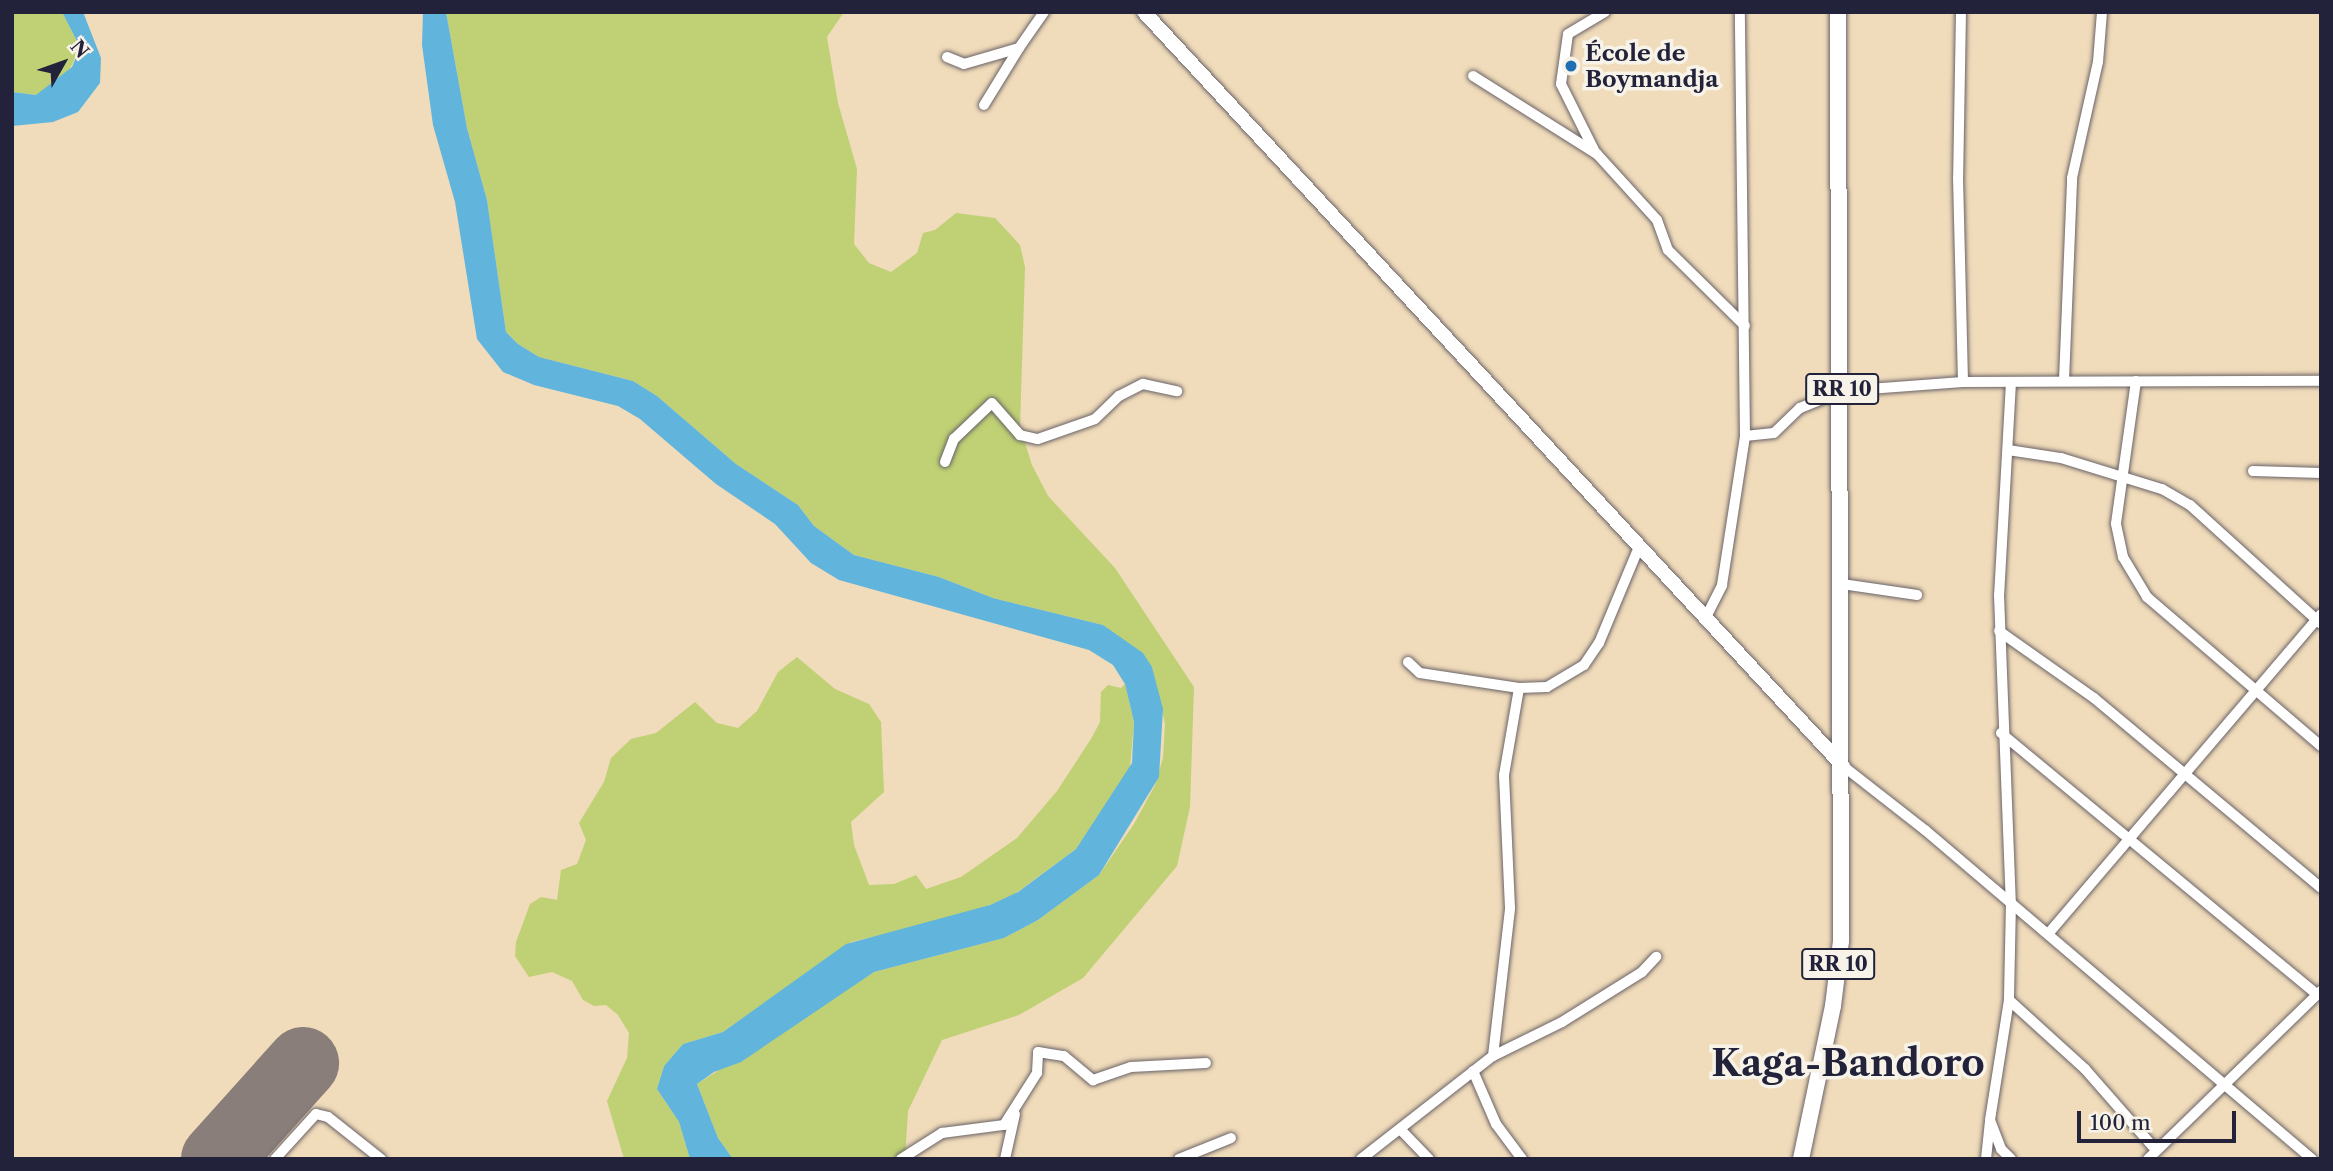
<!DOCTYPE html>
<html>
<head>
<meta charset="utf-8">
<style>
	body { margin:0 }
	#map { position:relative; width:2333px; height:1171px; overflow:hidden; background:#f0dbba; font-family:"Libre Caslon Text",serif }
	div>[style] { position:absolute }
	.green>* { inset:0; background:#bfd174 }
	.water>* { inset:0; background:#61b5dd }
	.runway>* { height:72px; margin:-36px; padding:0 36px; transform-origin:36px; border-radius:36px; background:#897e7a }
	.roads { filter:drop-shadow(0 0 2px #6a6367) drop-shadow(0 0 2px #6a6367) }
	.street>* { height:10px; margin:-5px; padding:0 5px; transform-origin:5px; border-radius:5px; background:#fff }
	.secondary>* { height:14px; margin:-7px; padding:0 7px; transform-origin:7px; border-radius:7px; background:#fff }
	.primary>* { height:16px; margin:-8px; padding:0 8px; transform-origin:8px; border-radius:8px; background:#fff }
	.dots>* { width:19px; height:19px; translate:-50% -50%; box-sizing:border-box; border:4px solid #f7f3e8; border-radius:50% }
	span { translate:-50% -50%; white-space:nowrap; text-align:center; line-height:1.15; -webkit-text-stroke:7px #f7f3e8; paint-order:stroke }
	.shield-label span { padding:2px 5px; background:#f7f3e8; border:2px solid; border-radius:5px; -webkit-text-stroke-width:0 }
	.shield-label { font-size:21px; color:#22223b; font-weight:700 }
	.poi-label { font-size:23px; color:#22223b; font-weight:700 }
	.left { translate:0 -50%; text-align:left }
	.town-label { font-size:37px; color:#22223b; font-weight:700 }
	.frame { position:absolute; inset:0; border:14px solid #22223b; pointer-events:none }
	.north { position:absolute; left:28px; top:28px; width:70px; height:70px; -webkit-text-stroke:5px #f7f3e8; paint-order:stroke; rotate:50deg; font-size:19px; font-weight:700; line-height:28px; text-align:center; color:#22223b }
	.north::after { content:''; display:block; margin:auto; width:24px; height:32px; background:#22223b; clip-path:polygon(50% 0,100% 100%,50% 72%,0 100%) }
	.scale { position:absolute; left:2077px; top:1111px; width:159px; height:32px; box-sizing:border-box; border:4px solid #22223b; border-top:0; padding-left:9px; font-size:21px; line-height:24px; white-space:nowrap; color:#22223b; -webkit-text-stroke:5px #f7f3e8; paint-order:stroke }
</style>
</head>
<body>
<div id="map">
	<div class="green">
		<i style="clip-path:polygon(12px 12px,62px 12px,80px 47px,67px 75px,36px 95px,12px 92px)"></i>
		<i style="clip-path:polygon(446px 12px,844px 12px,827px 37px,838px 103px,857px 169px,854px 244px,869px 263px,891px 272px,917px 253px,923px 233px,935px 230px,956px 213px,995px 218px,1020px 245px,1025px 267px,1020px 427px,1032px 465px,1048px 496px,1115px 568px,1194px 687px,1190px 807px,1177px 866px,1083px 978px,1019px 1015px,942px 1040px,908px 1111px,905px 1159px,733px 1159px,718px 1138px,697px 1084px,874px 972px,1004px 938px,1038px 920px,1099px 875px,1134px 824px,1155px 785px,1163px 758px,1165px 724px,1152px 667px,1103px 625px,993px 598px,939px 577px,854px 555px,814px 526px,798px 505px,736px 464px,657px 396px,633px 381px,539px 357px,518px 344px,506px 332px,487px 200px,467px 128px)"></i>
		<i style="clip-path:polygon(797px 657px,835px 689px,869px 704px,881px 722px,884px 792px,851px 822px,854px 845px,869px 885px,894px 884px,916px 875px,926px 889px,932px 887px,961px 877px,1017px 838px,1057px 791px,1091px 739px,1100px 722px,1101px 692px,1108px 685px,1121px 688px,1125px 684px,1134px 722px,1130px 768px,1076px 849px,1012px 896px,962px 916px,851px 942px,723px 1032px,683px 1044px,664px 1066px,657px 1089px,679px 1122px,690px 1159px,624px 1159px,607px 1101px,627px 1058px,629px 1033px,618px 1015px,606px 1005px,594px 1006px,583px 1000px,572px 981px,552px 972px,529px 977px,515px 956px,516px 942px,530px 904px,541px 897px,557px 900px,561px 870px,577px 864px,586px 840px,579px 823px,604px 782px,611px 758px,631px 739px,656px 733px,695px 702px,717px 723px,738px 728px,757px 711px,778px 672px)"></i>
	</div>
	<div class="water">
		<i style="clip-path:polygon(62px 12px,83px 12px,101px 58px,100px 83px,78px 112px,53px 122px,12px 126px,12px 92px,36px 95px,72px 67px,80px 47px)"></i>
		<i style="clip-path:polygon(423px 12px,446px 12px,467px 128px,487px 200px,506px 332px,518px 344px,539px 357px,633px 381px,657px 396px,736px 464px,798px 505px,814px 526px,854px 555px,939px 577px,993px 598px,1103px 625px,1143px 653px,1152px 667px,1163px 709px,1159px 777px,1099px 875px,1038px 920px,1004px 938px,874px 972px,741px 1062px,714px 1072px,697px 1084px,718px 1138px,733px 1159px,690px 1159px,679px 1122px,657px 1089px,664px 1066px,683px 1044px,723px 1032px,846px 944px,990px 905px,1018px 892px,1076px 849px,1132px 763px,1134px 722px,1125px 684px,1113px 665px,1089px 650px,839px 580px,811px 563px,775px 524px,716px 484px,640px 419px,618px 406px,534px 385px,503px 372px,477px 339px,455px 202px,433px 125px,422px 45px)"></i>
	</div>
	<div class="runway">
		<i style="left:217px;top:1159px;width:129px;rotate:-48.1deg"></i>
	</div>
	<div class="roads">
		<div class="street">
			<i style="left:1961px;top:12px;width:165px;rotate:91deg"></i>
			<i style="left:1958px;top:177px;width:205px;rotate:88.6deg"></i>
			<i style="left:947px;top:57px;width:18px;rotate:22deg"></i>
			<i style="left:964px;top:64px;width:57px;rotate:-16.2deg"></i>
			<i style="left:1019px;top:48px;width:44px;rotate:-55.2deg"></i>
			<i style="left:1473px;top:76px;width:146px;rotate:32.2deg"></i>
			<i style="left:1597px;top:154px;width:89px;rotate:47.7deg"></i>
			<i style="left:1657px;top:220px;width:32px;rotate:70deg"></i>
			<i style="left:1668px;top:250px;width:108px;rotate:44.6deg"></i>
			<i style="left:984px;top:105px;width:67px;rotate:-58.4deg"></i>
			<i style="left:1595px;top:152px;width:76px;rotate:-116.6deg"></i>
			<i style="left:1561px;top:84px;width:50px;rotate:-82deg"></i>
			<i style="left:1568px;top:34px;width:43px;rotate:-30.7deg"></i>
			<i style="left:2064px;top:381px;width:203px;rotate:-87.7deg"></i>
			<i style="left:2072px;top:178px;width:119px;rotate:-77.4deg"></i>
			<i style="left:2098px;top:62px;width:50px;rotate:-85.4deg"></i>
			<i style="left:2136px;top:381px;width:144px;rotate:98deg"></i>
			<i style="left:2116px;top:524px;width:34px;rotate:78deg"></i>
			<i style="left:2123px;top:557px;width:47px;rotate:59deg"></i>
			<i style="left:2147px;top:597px;width:229px;rotate:40.6deg"></i>
			<i style="left:2011px;top:382px;width:213px;rotate:93.2deg"></i>
			<i style="left:1999px;top:595px;width:307px;rotate:87.8deg"></i>
			<i style="left:2011px;top:902px;width:98px;rotate:91.2deg"></i>
			<i style="left:2009px;top:1000px;width:121px;rotate:99deg"></i>
			<i style="left:1990px;top:1120px;width:31px;rotate:69deg"></i>
			<i style="left:2001px;top:1149px;width:14px;rotate:45deg"></i>
			<i style="left:1745px;top:436px;width:29px;rotate:-6deg"></i>
			<i style="left:1774px;top:433px;width:36px;rotate:-44deg"></i>
			<i style="left:1800px;top:408px;width:45px;rotate:-22deg"></i>
			<i style="left:1842px;top:391px;width:121px;rotate:-4.3deg"></i>
			<i style="left:1963px;top:382px;width:358px;rotate:-0.2deg"></i>
			<i style="left:2008px;top:450px;width:54px;rotate:8.6deg"></i>
			<i style="left:2061px;top:458px;width:106px;rotate:17.1deg"></i>
			<i style="left:2162px;top:489px;width:32px;rotate:30deg"></i>
			<i style="left:2190px;top:505px;width:176px;rotate:42.2deg"></i>
			<i style="left:945px;top:462px;width:25px;rotate:-69deg"></i>
			<i style="left:954px;top:439px;width:52px;rotate:-43.5deg"></i>
			<i style="left:992px;top:403px;width:43px;rotate:48.8deg"></i>
			<i style="left:1020px;top:435px;width:18px;rotate:13deg"></i>
			<i style="left:1038px;top:439px;width:60px;rotate:-19.3deg"></i>
			<i style="left:1095px;top:419px;width:33px;rotate:-44deg"></i>
			<i style="left:1119px;top:396px;width:27px;rotate:-27deg"></i>
			<i style="left:1143px;top:384px;width:35px;rotate:12deg"></i>
			<i style="left:2253px;top:471px;width:68px;rotate:1.7deg"></i>
			<i style="left:1842px;top:584px;width:76px;rotate:8.3deg"></i>
			<i style="left:1705px;top:619px;width:38px;rotate:-63deg"></i>
			<i style="left:1722px;top:585px;width:151px;rotate:-81.2deg"></i>
			<i style="left:1745px;top:436px;width:424px;rotate:-90.7deg"></i>
			<i style="left:1999px;top:631px;width:116px;rotate:35.2deg"></i>
			<i style="left:2094px;top:698px;width:296px;rotate:39.9deg"></i>
			<i style="left:1408px;top:662px;width:16px;rotate:43deg"></i>
			<i style="left:1420px;top:673px;width:100px;rotate:8.6deg"></i>
			<i style="left:1519px;top:688px;width:28px;rotate:-2deg"></i>
			<i style="left:1547px;top:687px;width:43px;rotate:-30.7deg"></i>
			<i style="left:1584px;top:665px;width:27px;rotate:-56deg"></i>
			<i style="left:1599px;top:643px;width:104px;rotate:-67.4deg"></i>
			<i style="left:2001px;top:733px;width:410px;rotate:39.6deg"></i>
			<i style="left:1843px;top:766px;width:104px;rotate:38deg"></i>
			<i style="left:1925px;top:830px;width:508px;rotate:40.37deg"></i>
			<i style="left:2048px;top:934px;width:421px;rotate:-49.5deg"></i>
			<i style="left:2009px;top:1000px;width:103px;rotate:42.2deg"></i>
			<i style="left:2085px;top:1069px;width:108px;rotate:48.8deg"></i>
			<i style="left:1493px;top:1056px;width:77px;rotate:-26.2deg"></i>
			<i style="left:1562px;top:1022px;width:94px;rotate:-32deg"></i>
			<i style="left:1642px;top:972px;width:21px;rotate:-47deg"></i>
			<i style="left:1473px;top:1071px;width:58px;rotate:66.5deg"></i>
			<i style="left:1496px;top:1124px;width:44px;rotate:53.4deg"></i>
			<i style="left:1400px;top:1129px;width:42px;rotate:46deg"></i>
			<i style="left:275px;top:1159px;width:61px;rotate:-47.7deg"></i>
			<i style="left:316px;top:1114px;width:12px;rotate:14deg"></i>
			<i style="left:328px;top:1117px;width:68px;rotate:38.4deg"></i>
			<i style="left:901px;top:1159px;width:49px;rotate:-32.4deg"></i>
			<i style="left:942px;top:1133px;width:63px;rotate:-7.4deg"></i>
			<i style="left:1004px;top:1125px;width:62px;rotate:-57.6deg"></i>
			<i style="left:1037px;top:1073px;width:21px;rotate:-87deg"></i>
			<i style="left:1038px;top:1052px;width:26px;rotate:9deg"></i>
			<i style="left:1064px;top:1056px;width:38px;rotate:40deg"></i>
			<i style="left:1093px;top:1080px;width:40px;rotate:-18.9deg"></i>
			<i style="left:1131px;top:1067px;width:75px;rotate:-3.1deg"></i>
			<i style="left:1005px;top:1159px;width:46px;rotate:-77.5deg"></i>
			<i style="left:1179px;top:1159px;width:56px;rotate:-22deg"></i>
			<i style="left:1361px;top:1159px;width:167px;rotate:-38deg"></i>
			<i style="left:1493px;top:1056px;width:149px;rotate:-83.4deg"></i>
			<i style="left:1510px;top:908px;width:133px;rotate:-92.6deg"></i>
			<i style="left:1504px;top:775px;width:88px;rotate:-80.2deg"></i>
			<i style="left:1986px;top:1159px;width:36px;rotate:-84deg"></i>
			<i style="left:2148px;top:1159px;width:241px;rotate:-44.2deg"></i>
		</div>
		<div class="secondary">
			<i style="left:1144px;top:12px;width:1028px;rotate:47.17deg"></i>
		</div>
		<div class="primary">
			<i style="left:1801px;top:1159px;width:156px;rotate:-78.2deg"></i>
			<i style="left:1833px;top:1006px;width:65px;rotate:-83deg"></i>
			<i style="left:1841px;top:941px;width:929px;rotate:-90.19deg"></i>
		</div>
	</div>
	<div class="dots">
		<i style="left:1571px;top:66px;background:#1f6fb2"></i>
	</div>
	<div class="shield-label">
		<span style="left:1842px;top:389px">RR 10</span>
		<span style="left:1838px;top:964px">RR 10</span>
	</div>
	<div class="poi-label">
		<span class="left" style="left:1585px;top:66px">École de<br>Boymandja</span>
	</div>
	<div class="town-label">
		<span style="left:1848px;top:1063px">Kaga-Bandoro</span>
	</div>
	<div class="frame"></div>
	<div class="north">N</div>
	<div class="scale">100 m</div>
</div>
</body>
</html>
